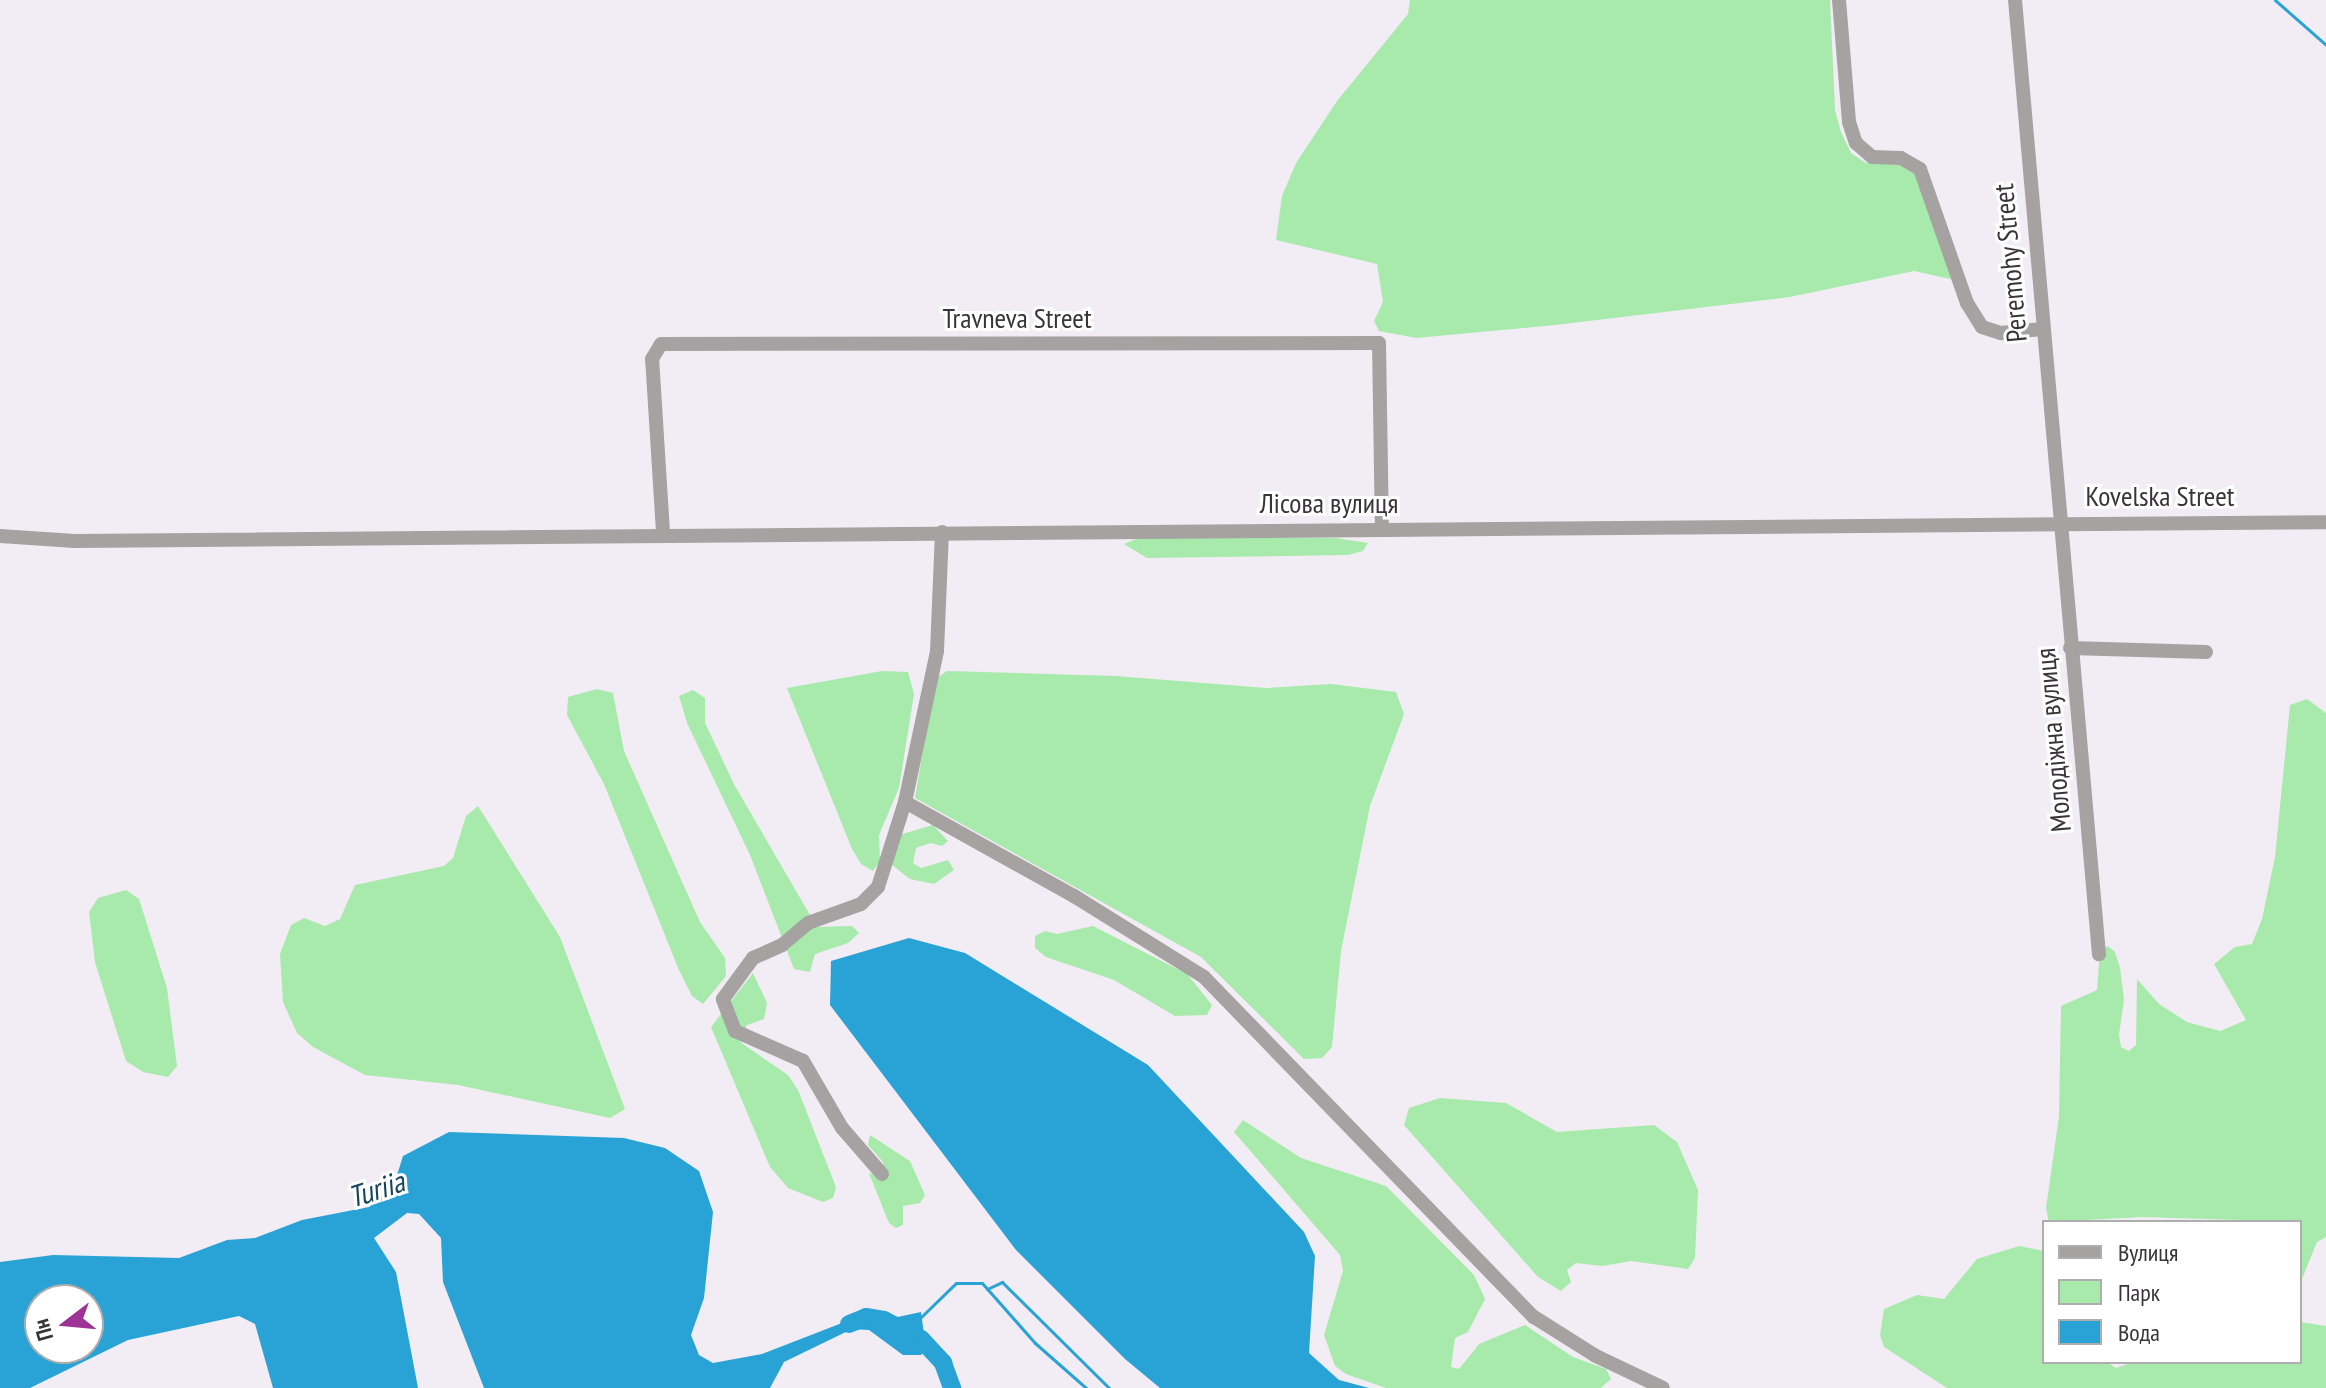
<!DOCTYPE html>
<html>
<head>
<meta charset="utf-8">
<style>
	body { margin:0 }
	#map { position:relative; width:2326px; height:1388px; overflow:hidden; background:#f2edf4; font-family:"PT Sans Narrow",sans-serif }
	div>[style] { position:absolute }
	.green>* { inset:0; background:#a7eaac }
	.water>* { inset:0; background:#29a2d6 }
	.stream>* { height:3px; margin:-1.5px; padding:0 1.5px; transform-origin:1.5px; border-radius:1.5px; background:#29a2d6 }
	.river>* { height:18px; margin:-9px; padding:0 9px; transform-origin:9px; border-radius:9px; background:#29a2d6 }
	.minor>* { height:14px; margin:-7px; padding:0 7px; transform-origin:7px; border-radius:7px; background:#a6a2a2 }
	span { translate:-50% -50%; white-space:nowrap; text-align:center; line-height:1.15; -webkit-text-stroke:6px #fff; paint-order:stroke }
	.street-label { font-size:28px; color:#373537 }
	.water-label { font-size:30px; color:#15455a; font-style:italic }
	.legend { position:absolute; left:2042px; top:1220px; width:260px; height:144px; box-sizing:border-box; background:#fff; border:2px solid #afaeaf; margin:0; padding:10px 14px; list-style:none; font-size:24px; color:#373537 }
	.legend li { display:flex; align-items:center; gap:16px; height:40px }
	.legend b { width:40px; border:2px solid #afaeaf }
	.north { position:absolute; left:24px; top:1284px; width:80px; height:80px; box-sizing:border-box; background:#fff; border:2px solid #afaeaf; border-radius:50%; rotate:254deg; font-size:22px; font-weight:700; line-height:32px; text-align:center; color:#373537 }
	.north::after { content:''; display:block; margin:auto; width:28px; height:36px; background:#9d3395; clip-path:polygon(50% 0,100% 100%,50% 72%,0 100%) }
</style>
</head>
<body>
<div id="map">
	<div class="green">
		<i style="clip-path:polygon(1410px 0,1830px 0,1835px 110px,1841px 132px,1851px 153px,1866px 163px,1907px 165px,1918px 177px,1955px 280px,1914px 271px,1790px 297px,1555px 325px,1416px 338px,1379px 331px,1374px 321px,1383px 302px,1377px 264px,1276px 240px,1282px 196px,1296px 163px,1337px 101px,1408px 14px)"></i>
		<i style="clip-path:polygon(1141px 537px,1336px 538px,1368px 543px,1363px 551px,1348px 555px,1147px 558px,1124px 544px)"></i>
		<i style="clip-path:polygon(882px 671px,908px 672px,914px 694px,899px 788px,879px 835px,880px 861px,873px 871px,861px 864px,852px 849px,787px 688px)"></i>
		<i style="clip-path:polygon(947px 671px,1116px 676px,1266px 688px,1331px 684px,1396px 692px,1404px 714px,1370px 806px,1341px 951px,1332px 1047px,1322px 1058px,1304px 1059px,1201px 957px,915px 798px,935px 679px)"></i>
		<i style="clip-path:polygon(597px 689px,613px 693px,624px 751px,700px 922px,725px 958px,726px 976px,703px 1004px,692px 996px,679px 970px,604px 784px,567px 715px,568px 697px)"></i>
		<i style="clip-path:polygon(693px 690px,705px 698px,705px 723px,735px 786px,817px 927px,852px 926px,859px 933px,848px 943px,815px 954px,810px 972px,794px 969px,750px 855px,687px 723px,679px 696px)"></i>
		<i style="clip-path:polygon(2307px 699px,2326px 713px,2326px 1237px,2317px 1242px,2300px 1284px,2300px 1222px,2142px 1217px,2049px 1222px,2046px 1208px,2059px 1116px,2061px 1006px,2097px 990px,2100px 950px,2108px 946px,2115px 952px,2120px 968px,2124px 1000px,2119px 1035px,2121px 1047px,2129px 1051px,2136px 1045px,2137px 979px,2159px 1004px,2187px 1022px,2220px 1031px,2246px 1020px,2214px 964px,2235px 947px,2252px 944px,2262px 919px,2275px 857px,2290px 705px)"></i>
		<i style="clip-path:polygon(478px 806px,560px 937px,625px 1109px,610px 1118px,458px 1085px,365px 1075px,313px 1047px,297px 1033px,283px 1002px,280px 954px,291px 925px,304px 918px,325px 926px,340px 919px,355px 885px,444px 866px,453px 858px,466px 816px)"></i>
		<i style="clip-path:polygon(933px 825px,948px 841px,942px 846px,931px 843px,916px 848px,913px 863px,921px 868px,948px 860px,954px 870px,934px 884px,910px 879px,891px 864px,892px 837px)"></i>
		<i style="clip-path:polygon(126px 890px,139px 899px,167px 988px,177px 1066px,168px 1077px,143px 1072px,126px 1061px,95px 962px,89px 912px,98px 898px)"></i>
		<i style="clip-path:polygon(1093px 926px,1187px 974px,1212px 1005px,1207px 1015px,1175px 1016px,1114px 980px,1046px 957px,1035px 948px,1035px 936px,1045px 931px,1057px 934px)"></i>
		<i style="clip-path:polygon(753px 973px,767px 1003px,764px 1019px,747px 1025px,740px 1042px,788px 1075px,798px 1090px,836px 1187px,833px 1198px,823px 1202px,788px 1188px,770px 1167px,711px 1027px)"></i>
		<i style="clip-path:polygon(1440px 1098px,1506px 1103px,1557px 1132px,1654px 1125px,1677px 1142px,1698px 1190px,1695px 1258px,1688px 1269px,1631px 1261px,1602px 1266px,1576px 1263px,1567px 1270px,1571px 1282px,1561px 1291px,1538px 1277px,1404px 1125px,1409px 1108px)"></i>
		<i style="clip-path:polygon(1243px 1120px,1301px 1158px,1386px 1186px,1474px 1275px,1485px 1299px,1468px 1332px,1455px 1338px,1451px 1367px,1459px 1369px,1479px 1344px,1525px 1325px,1573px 1357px,1606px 1369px,1611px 1379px,1601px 1388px,1386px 1388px,1346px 1374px,1335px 1366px,1324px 1335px,1343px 1271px,1340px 1255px,1234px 1132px)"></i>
		<i style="clip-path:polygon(870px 1135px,910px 1161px,925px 1195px,920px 1203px,903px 1206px,903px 1225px,896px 1228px,889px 1223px,869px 1173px,885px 1178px,883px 1162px,868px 1145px)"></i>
		<i style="clip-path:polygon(2019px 1246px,2044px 1251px,2044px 1362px,2107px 1362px,2116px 1368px,2134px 1362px,2300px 1362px,2300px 1322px,2326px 1326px,2326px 1388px,1947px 1388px,1884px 1347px,1880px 1335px,1884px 1309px,1917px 1295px,1944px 1299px,1977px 1259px)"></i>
	</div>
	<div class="water">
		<i style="clip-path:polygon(909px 938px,965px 953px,1148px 1065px,1304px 1232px,1315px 1256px,1309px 1353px,1339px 1380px,1369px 1388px,1160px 1388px,1125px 1359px,1016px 1250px,830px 1005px,831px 961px)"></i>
		<i style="clip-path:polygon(evenodd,449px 1132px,624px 1138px,665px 1148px,699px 1171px,713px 1212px,704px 1298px,691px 1335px,699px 1355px,713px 1363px,762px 1354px,860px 1316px,879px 1321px,921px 1312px,926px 1349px,921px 1355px,903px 1355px,869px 1330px,852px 1329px,784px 1362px,770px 1388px,484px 1388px,443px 1282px,441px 1238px,419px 1214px,407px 1213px,374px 1238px,396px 1272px,418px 1388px,273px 1388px,255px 1324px,239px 1316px,128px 1340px,30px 1388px,0 1388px,0 1262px,53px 1255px,179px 1258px,227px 1240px,255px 1238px,302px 1220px,369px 1207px,393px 1188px,403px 1156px,449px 1132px,88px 1300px,88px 1348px,40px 1348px,40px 1300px,88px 1300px)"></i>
	</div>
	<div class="stream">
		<i style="left:2275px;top:0;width:68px;rotate:41.4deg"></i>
		<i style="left:987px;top:1289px;width:17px;rotate:-25deg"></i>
		<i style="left:1002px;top:1282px;width:151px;rotate:44.7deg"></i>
		<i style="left:921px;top:1317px;width:49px;rotate:-44.2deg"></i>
		<i style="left:956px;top:1283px;width:26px"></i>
		<i style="left:982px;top:1283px;width:80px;rotate:48.5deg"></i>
		<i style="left:1035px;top:1343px;width:68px;rotate:41.4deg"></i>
	</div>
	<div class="river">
		<i style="left:849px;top:1324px;width:18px;rotate:-22deg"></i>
		<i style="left:866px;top:1317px;width:18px;rotate:9deg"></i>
		<i style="left:884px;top:1320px;width:42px;rotate:27.2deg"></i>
		<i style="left:921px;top:1339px;width:33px;rotate:47deg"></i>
		<i style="left:943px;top:1363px;width:27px;rotate:70deg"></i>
	</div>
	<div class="minor">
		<i style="left:1839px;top:0;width:122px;rotate:85.3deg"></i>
		<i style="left:1849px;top:122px;width:22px;rotate:72deg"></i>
		<i style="left:1856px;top:143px;width:21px;rotate:41deg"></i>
		<i style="left:1872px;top:157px;width:29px;rotate:2deg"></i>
		<i style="left:1901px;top:158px;width:22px;rotate:30deg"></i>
		<i style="left:1920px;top:169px;width:142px;rotate:70.7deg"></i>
		<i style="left:1967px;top:303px;width:28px;rotate:58deg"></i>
		<i style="left:1982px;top:327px;width:20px;rotate:18deg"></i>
		<i style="left:2001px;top:333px;width:41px;rotate:-5.6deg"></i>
		<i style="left:2015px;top:0;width:958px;rotate:84.97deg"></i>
		<i style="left:663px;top:532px;width:173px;rotate:-93.6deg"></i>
		<i style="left:652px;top:359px;width:17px;rotate:-59deg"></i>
		<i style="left:661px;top:344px;width:718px;rotate:-0.08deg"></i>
		<i style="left:1379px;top:343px;width:186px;rotate:89.1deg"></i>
		<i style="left:0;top:536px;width:75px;rotate:3.8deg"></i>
		<i style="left:75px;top:541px;width:2251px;rotate:-0.48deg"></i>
		<i style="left:2070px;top:648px;width:136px;rotate:1.7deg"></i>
		<i style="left:905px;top:802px;width:193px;rotate:29.1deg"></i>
		<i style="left:1074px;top:896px;width:153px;rotate:31.9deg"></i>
		<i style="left:1204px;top:977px;width:474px;rotate:45.9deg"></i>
		<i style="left:1534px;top:1317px;width:73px;rotate:32.2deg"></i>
		<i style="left:1596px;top:1356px;width:74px;rotate:25.5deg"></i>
		<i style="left:882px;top:1174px;width:61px;rotate:-131deg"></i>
		<i style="left:842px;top:1128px;width:78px;rotate:-120.2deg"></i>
		<i style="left:803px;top:1061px;width:74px;rotate:-156.2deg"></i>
		<i style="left:735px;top:1031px;width:34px;rotate:-111deg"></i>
		<i style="left:723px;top:999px;width:51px;rotate:-53.8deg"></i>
		<i style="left:753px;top:958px;width:32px;rotate:-24deg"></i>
		<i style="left:782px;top:945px;width:34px;rotate:-40deg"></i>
		<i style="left:808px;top:923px;width:56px;rotate:-19.7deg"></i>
		<i style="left:861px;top:904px;width:24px;rotate:-45deg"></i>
		<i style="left:878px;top:887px;width:89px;rotate:-72.4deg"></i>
		<i style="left:905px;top:802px;width:154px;rotate:-78deg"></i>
		<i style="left:937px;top:651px;width:119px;rotate:-87.6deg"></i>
	</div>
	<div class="street-label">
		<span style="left:2010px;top:263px;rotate:-95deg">Peremohy Street</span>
		<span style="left:1017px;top:318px">Travneva Street</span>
		<span style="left:2160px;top:496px">Kovelska Street</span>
		<span style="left:1329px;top:503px">Лісова вулиця</span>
		<span style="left:2053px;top:740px;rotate:-95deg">Молодіжна вулиця</span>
	</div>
	<div class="water-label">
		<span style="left:376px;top:1189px;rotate:-18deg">Turiia</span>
	</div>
	<ul class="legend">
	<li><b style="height:10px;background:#a6a2a2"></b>Вулиця</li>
	<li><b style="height:22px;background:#a7eaac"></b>Парк</li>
	<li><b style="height:22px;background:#29a2d6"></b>Вода</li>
	</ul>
	<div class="north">Пн</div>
</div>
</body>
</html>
